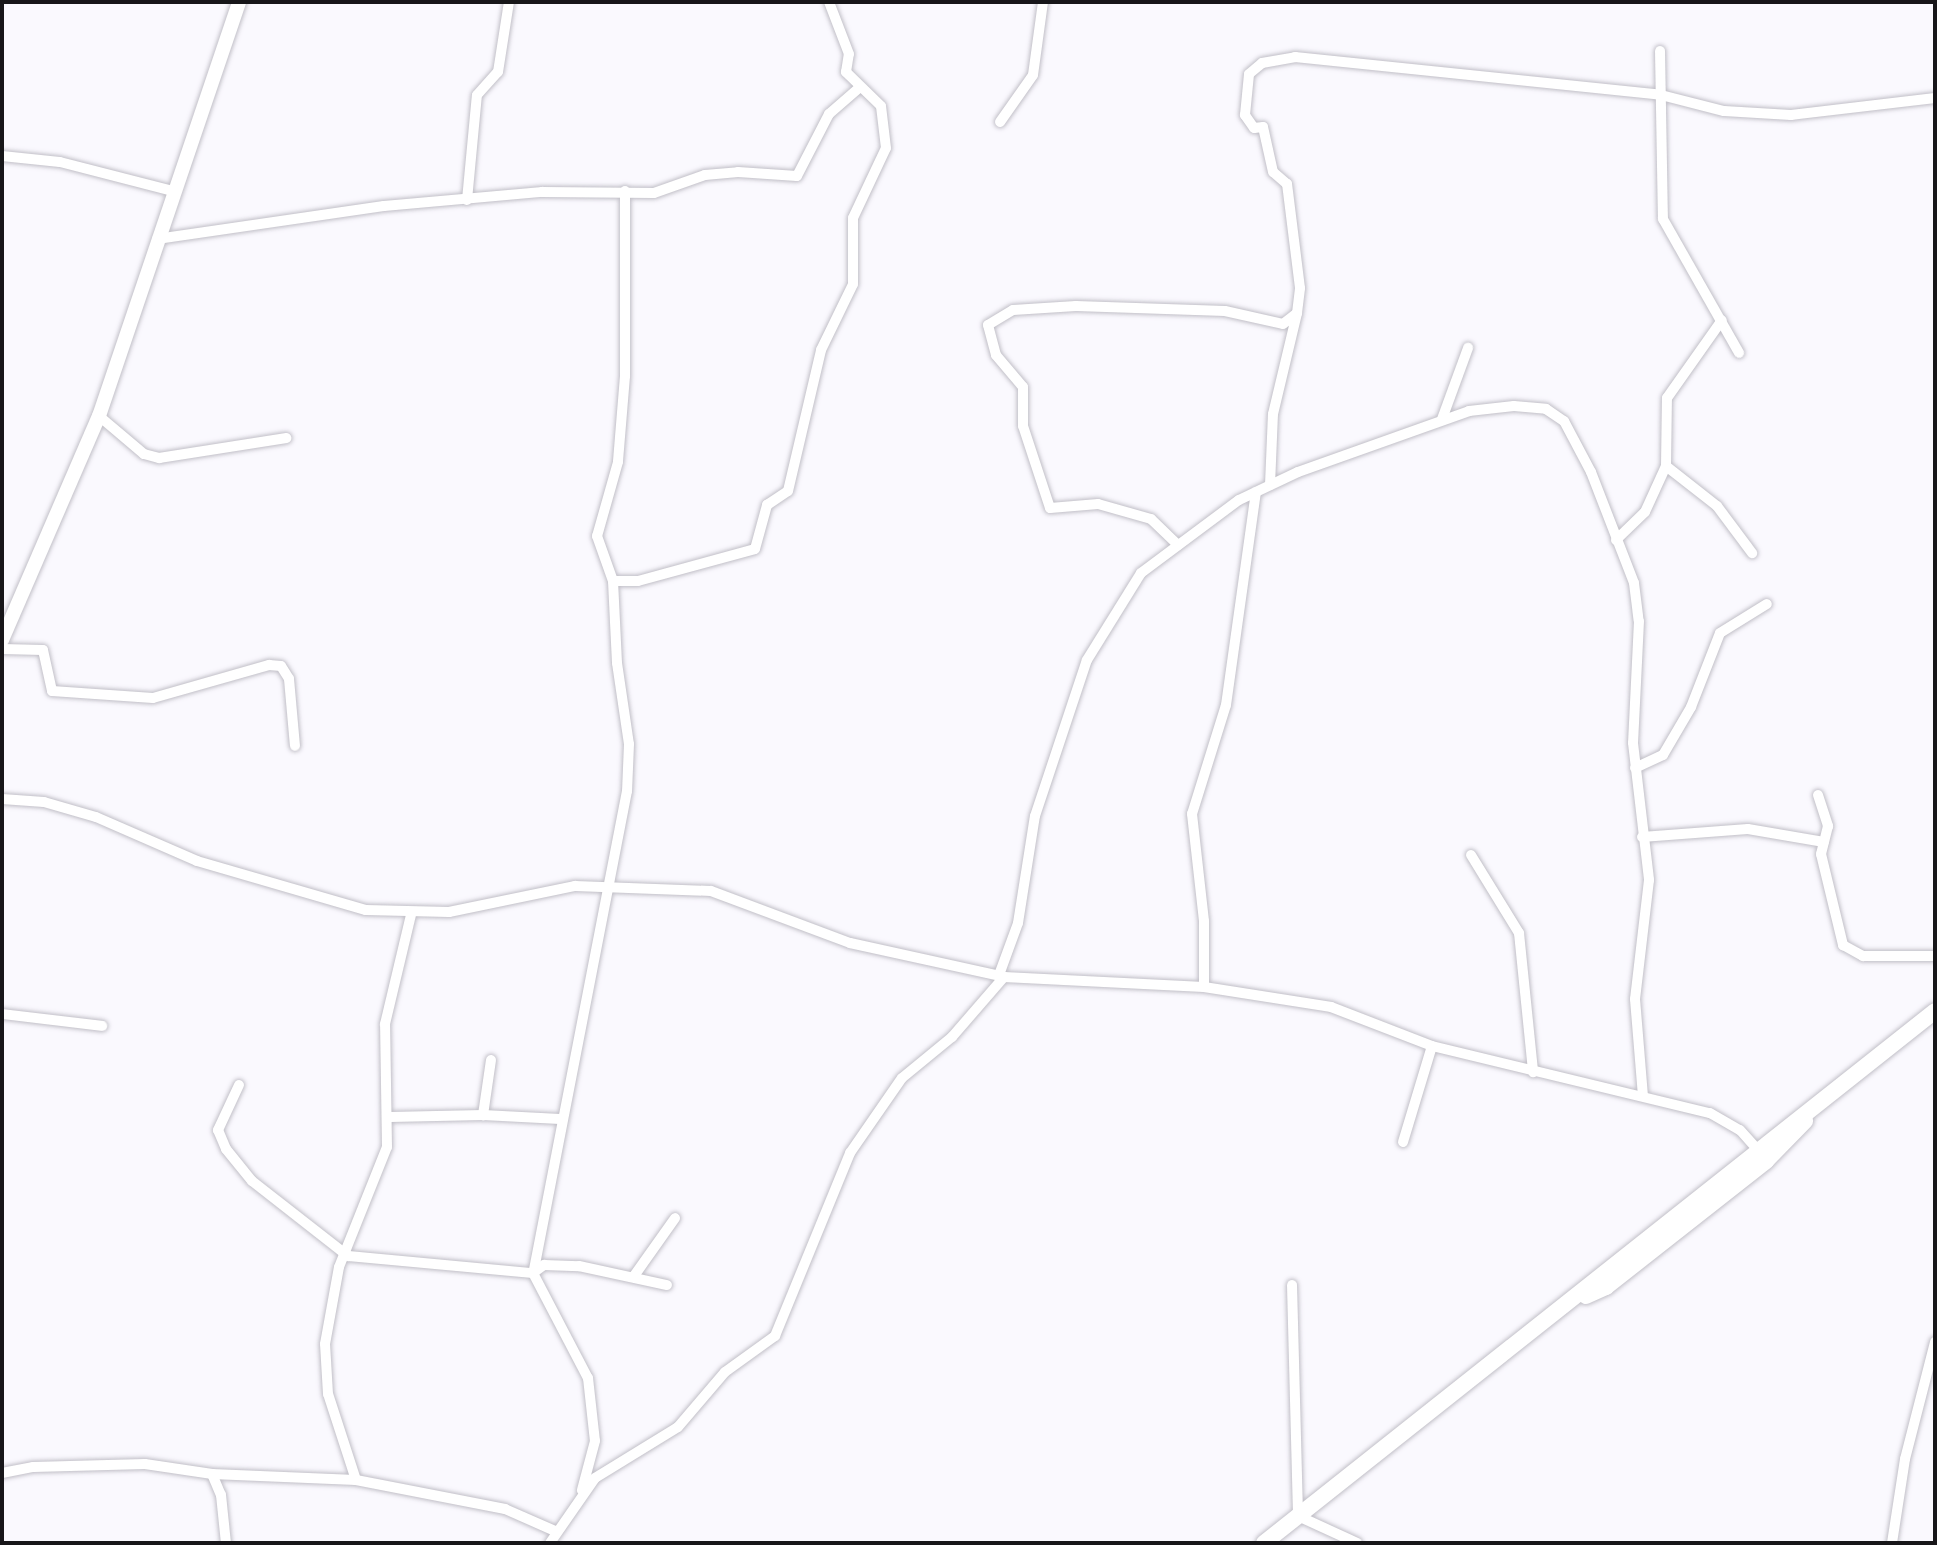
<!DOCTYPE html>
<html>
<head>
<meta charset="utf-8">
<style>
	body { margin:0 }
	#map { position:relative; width:1937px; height:1545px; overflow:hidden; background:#faf9fe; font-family:"Playfair Display",serif }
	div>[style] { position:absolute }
	.roads { filter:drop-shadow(0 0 2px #c1bfc7) drop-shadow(0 0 2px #c1bfc7) }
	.minor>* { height:10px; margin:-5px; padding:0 5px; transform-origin:5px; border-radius:5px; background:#fff }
	.secondary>* { height:14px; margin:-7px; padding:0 7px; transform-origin:7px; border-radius:7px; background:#fff }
	.primary>* { height:16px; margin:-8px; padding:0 8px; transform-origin:8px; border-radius:8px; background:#fff }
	span { translate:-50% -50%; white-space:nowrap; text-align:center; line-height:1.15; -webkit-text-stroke:7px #faf9fe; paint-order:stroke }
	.frame { position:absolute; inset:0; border:4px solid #171619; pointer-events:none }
</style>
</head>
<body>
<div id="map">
	<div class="roads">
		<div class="minor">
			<i style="left:1660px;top:51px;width:168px;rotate:89deg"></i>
			<i style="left:1663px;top:219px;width:154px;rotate:60.4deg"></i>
			<i style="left:1000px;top:122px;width:57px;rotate:-54.9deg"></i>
			<i style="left:1033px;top:75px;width:74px;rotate:-82.2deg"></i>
			<i style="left:2px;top:156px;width:58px;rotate:5.9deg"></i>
			<i style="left:60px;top:162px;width:117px;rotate:14.4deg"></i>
			<i style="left:625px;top:191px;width:185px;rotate:90deg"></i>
			<i style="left:625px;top:376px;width:86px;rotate:94.7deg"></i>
			<i style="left:618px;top:462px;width:77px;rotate:105.8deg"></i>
			<i style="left:597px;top:536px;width:48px;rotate:70.4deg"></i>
			<i style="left:613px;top:581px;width:82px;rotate:87.2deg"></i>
			<i style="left:617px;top:663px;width:82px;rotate:81.6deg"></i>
			<i style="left:629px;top:744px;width:47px;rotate:92.4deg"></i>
			<i style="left:627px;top:791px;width:491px;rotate:101deg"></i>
			<i style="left:533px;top:1273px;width:14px;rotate:-36deg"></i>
			<i style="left:544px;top:1265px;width:35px;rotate:2deg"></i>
			<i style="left:579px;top:1266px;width:90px;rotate:12.2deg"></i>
			<i style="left:467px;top:200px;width:105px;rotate:-84.6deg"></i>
			<i style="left:477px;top:95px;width:31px;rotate:-48deg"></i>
			<i style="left:498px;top:72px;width:71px;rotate:-81.1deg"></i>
			<i style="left:157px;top:239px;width:229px;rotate:-8.3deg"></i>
			<i style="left:384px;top:206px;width:159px;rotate:-5.1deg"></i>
			<i style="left:542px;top:192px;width:112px;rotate:0.5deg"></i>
			<i style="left:654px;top:193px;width:54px;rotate:-19.4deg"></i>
			<i style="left:705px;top:175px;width:33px;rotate:-5deg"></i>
			<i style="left:738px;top:172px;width:59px;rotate:3.9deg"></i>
			<i style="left:797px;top:176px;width:70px;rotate:-62.7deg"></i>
			<i style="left:829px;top:114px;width:40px;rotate:-41deg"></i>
			<i style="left:99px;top:416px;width:59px;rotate:40.2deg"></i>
			<i style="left:144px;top:454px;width:16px;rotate:15deg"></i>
			<i style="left:159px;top:458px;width:129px;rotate:-8.9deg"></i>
			<i style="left:1442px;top:419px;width:76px;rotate:-69.9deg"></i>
			<i style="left:1666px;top:466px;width:65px;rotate:38.1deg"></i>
			<i style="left:1717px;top:506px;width:59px;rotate:53.3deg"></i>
			<i style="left:1270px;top:485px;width:71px;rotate:-87.6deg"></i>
			<i style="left:1273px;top:414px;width:104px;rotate:-76.6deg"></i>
			<i style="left:1616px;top:540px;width:40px;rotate:-44deg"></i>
			<i style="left:1645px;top:512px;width:51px;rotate:-65.5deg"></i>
			<i style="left:1666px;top:466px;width:68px;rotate:-89.2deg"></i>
			<i style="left:1667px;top:398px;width:95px;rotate:-54.8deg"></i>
			<i style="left:1178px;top:545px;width:37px;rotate:-136deg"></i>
			<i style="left:1151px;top:519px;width:55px;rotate:-164.2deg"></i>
			<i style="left:1098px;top:504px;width:48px;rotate:175.2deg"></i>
			<i style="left:1050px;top:508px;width:86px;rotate:-108.2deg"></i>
			<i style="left:1023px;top:426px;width:39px;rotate:-90deg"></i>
			<i style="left:1023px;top:387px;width:42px;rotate:-130.2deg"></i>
			<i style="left:996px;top:355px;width:31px;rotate:-105deg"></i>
			<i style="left:988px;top:325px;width:29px;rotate:-31deg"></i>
			<i style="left:1013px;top:310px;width:63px;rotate:-3.6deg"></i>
			<i style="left:1076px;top:306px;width:149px;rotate:1.9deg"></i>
			<i style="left:1225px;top:311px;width:59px;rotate:12.6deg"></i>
			<i style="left:1283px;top:324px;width:18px;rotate:-38deg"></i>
			<i style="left:1297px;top:313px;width:25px;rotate:-83deg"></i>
			<i style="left:1300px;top:288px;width:105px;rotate:-97.1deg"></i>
			<i style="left:1287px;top:184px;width:18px;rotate:-139deg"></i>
			<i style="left:1273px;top:172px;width:46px;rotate:-102.5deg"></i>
			<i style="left:1263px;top:127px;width:9px;rotate:174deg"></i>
			<i style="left:1254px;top:128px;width:16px;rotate:-125deg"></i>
			<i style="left:1245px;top:115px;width:41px;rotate:-84.4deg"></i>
			<i style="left:1249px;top:74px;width:17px;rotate:-40deg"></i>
			<i style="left:1262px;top:63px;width:34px;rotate:-10deg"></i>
			<i style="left:1295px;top:57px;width:368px;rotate:5.9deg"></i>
			<i style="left:1661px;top:95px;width:65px;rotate:14.3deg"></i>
			<i style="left:1724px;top:111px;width:67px;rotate:3.4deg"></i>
			<i style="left:1791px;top:115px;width:145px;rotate:-6.7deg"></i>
			<i style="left:613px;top:581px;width:25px"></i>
			<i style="left:638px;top:581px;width:121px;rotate:-15.3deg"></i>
			<i style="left:755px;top:549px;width:46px;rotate:-74.7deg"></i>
			<i style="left:767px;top:505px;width:25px;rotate:-34deg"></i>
			<i style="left:788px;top:491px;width:145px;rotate:-76.8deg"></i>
			<i style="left:821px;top:350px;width:73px;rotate:-64.1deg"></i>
			<i style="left:853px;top:284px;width:66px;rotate:-90deg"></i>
			<i style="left:853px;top:218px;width:77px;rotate:-64.8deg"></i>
			<i style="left:886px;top:148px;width:42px;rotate:-96.8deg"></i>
			<i style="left:881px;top:106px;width:49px;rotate:-135.8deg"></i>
			<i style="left:846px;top:72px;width:18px;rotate:-81deg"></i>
			<i style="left:849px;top:54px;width:56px;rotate:-111deg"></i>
			<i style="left:2px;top:649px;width:41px;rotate:1.4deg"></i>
			<i style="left:43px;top:650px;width:42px;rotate:77.6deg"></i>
			<i style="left:52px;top:691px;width:101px;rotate:4deg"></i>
			<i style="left:153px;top:698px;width:121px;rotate:-15.9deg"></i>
			<i style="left:269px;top:665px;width:12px;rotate:5deg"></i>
			<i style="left:281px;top:666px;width:15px;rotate:58deg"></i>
			<i style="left:289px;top:679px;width:67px;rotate:84.9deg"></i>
			<i style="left:1635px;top:768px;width:31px;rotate:-25deg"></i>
			<i style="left:1663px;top:755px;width:56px;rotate:-59.7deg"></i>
			<i style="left:1691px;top:707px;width:79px;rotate:-68.6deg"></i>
			<i style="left:1720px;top:633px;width:55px;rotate:-31.7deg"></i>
			<i style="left:1818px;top:795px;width:33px;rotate:72deg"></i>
			<i style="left:1828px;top:826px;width:29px;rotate:104deg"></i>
			<i style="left:1821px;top:854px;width:94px;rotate:76.4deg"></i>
			<i style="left:1843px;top:945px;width:23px;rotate:29deg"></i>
			<i style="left:1863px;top:956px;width:72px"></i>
			<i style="left:2px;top:799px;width:42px;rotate:4.1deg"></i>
			<i style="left:44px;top:802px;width:54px;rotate:16.1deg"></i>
			<i style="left:96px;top:817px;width:110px;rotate:23.5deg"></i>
			<i style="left:197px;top:861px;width:176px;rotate:16.2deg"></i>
			<i style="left:366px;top:910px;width:83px;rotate:1.4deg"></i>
			<i style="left:449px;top:912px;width:129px;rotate:-11.7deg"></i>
			<i style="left:575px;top:886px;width:136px;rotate:2.1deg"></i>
			<i style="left:711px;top:891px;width:148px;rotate:20.5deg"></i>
			<i style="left:850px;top:943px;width:158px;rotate:12.4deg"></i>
			<i style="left:1004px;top:977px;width:200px;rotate:2.9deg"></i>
			<i style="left:1204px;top:987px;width:129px;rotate:8.9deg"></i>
			<i style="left:1331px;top:1007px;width:108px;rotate:21.1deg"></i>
			<i style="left:1432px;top:1046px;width:286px;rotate:13.6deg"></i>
			<i style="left:1710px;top:1113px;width:34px;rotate:30deg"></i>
			<i style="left:1740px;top:1130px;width:27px;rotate:48deg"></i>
			<i style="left:1642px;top:837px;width:106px;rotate:-4.3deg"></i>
			<i style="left:1748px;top:829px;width:77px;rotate:9.7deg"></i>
			<i style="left:1471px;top:855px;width:92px;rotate:58.4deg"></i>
			<i style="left:1519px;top:933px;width:140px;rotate:84.2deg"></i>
			<i style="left:999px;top:975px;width:55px;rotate:-69.9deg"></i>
			<i style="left:1018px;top:923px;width:108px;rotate:-81deg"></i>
			<i style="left:1035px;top:816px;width:164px;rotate:-71.6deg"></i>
			<i style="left:1087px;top:660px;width:102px;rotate:-58.2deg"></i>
			<i style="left:1141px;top:573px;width:122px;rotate:-36.7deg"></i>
			<i style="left:1239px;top:500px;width:65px;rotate:-25.4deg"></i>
			<i style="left:1298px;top:472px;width:182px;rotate:-19.6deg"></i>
			<i style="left:1469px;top:411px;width:45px;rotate:-6.3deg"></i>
			<i style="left:1514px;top:406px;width:32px;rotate:5deg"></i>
			<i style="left:1546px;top:409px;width:22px;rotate:34deg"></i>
			<i style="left:1564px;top:421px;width:58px;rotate:62.1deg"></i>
			<i style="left:1591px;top:472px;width:119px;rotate:68.8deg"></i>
			<i style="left:1634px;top:583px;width:38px;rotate:83deg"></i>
			<i style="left:1639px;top:621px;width:122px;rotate:92.8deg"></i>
			<i style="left:1633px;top:743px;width:138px;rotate:83.3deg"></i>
			<i style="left:1649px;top:880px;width:120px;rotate:96.7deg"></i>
			<i style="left:1635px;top:999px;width:97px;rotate:85.3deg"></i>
			<i style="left:1204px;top:987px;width:66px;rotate:-90deg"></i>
			<i style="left:1204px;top:921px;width:108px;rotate:-96.4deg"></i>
			<i style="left:1192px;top:814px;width:114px;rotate:-72.7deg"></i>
			<i style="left:1226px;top:705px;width:215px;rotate:-82deg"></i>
			<i style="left:2px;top:1014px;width:101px;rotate:6.8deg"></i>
			<i style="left:491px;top:1060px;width:56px;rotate:98.3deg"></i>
			<i style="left:483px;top:1115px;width:77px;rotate:3deg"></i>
			<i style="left:239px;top:1085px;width:50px;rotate:115deg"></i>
			<i style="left:218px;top:1130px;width:21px;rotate:67deg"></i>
			<i style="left:226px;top:1149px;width:41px;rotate:50.9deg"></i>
			<i style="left:252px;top:1181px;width:122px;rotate:38deg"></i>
			<i style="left:348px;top:1256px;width:186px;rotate:5.3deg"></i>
			<i style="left:533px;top:1273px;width:119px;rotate:62.4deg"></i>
			<i style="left:588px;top:1378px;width:63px;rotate:83.7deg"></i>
			<i style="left:595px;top:1441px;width:51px;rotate:104.9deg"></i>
			<i style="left:390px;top:1117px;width:93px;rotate:-1.2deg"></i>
			<i style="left:1403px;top:1142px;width:100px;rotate:-73.2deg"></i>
			<i style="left:634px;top:1276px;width:71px;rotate:-54.7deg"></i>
			<i style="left:1292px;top:1285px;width:231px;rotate:88.5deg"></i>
			<i style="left:1298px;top:1516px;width:65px;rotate:24.6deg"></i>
			<i style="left:2px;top:1473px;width:32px;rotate:-11deg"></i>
			<i style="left:33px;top:1467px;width:112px;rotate:-1.5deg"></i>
			<i style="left:145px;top:1464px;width:68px;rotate:8.5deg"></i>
			<i style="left:212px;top:1474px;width:144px;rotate:2.4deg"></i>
			<i style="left:356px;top:1480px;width:152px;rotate:11deg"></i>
			<i style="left:505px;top:1509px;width:55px;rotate:23.7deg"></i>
			<i style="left:212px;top:1474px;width:23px;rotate:67deg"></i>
			<i style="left:221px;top:1495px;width:48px;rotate:84.1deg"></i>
			<i style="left:356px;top:1480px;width:90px;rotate:-108deg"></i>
			<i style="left:328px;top:1394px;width:50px;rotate:-93.4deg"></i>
			<i style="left:325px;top:1344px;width:78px;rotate:-79.7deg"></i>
			<i style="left:339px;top:1267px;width:129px;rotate:-68.2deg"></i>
			<i style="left:387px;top:1147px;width:123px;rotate:-90.9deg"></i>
			<i style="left:385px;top:1024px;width:112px;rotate:-76.6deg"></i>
			<i style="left:550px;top:1543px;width:79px;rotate:-55.3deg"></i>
			<i style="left:595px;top:1478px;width:97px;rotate:-31.6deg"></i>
			<i style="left:678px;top:1427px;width:72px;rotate:-49.5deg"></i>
			<i style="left:725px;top:1372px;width:62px;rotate:-35.8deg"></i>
			<i style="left:775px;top:1336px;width:198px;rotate:-67.7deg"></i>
			<i style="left:850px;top:1153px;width:91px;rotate:-55.3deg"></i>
			<i style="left:902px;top:1078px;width:65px;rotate:-39.4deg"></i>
			<i style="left:952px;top:1037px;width:79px;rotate:-49.1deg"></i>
			<i style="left:1892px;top:1543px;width:85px;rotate:-81.2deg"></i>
			<i style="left:1905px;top:1459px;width:121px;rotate:-75.6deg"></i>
		</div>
		<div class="secondary">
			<i style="left:2px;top:640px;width:244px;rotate:-66.6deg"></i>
			<i style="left:99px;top:416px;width:437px;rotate:-71.3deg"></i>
		</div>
		<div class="primary">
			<i style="left:1586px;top:1296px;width:22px;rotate:-24deg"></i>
			<i style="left:1606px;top:1287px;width:204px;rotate:-38.2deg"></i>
			<i style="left:1766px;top:1161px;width:56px;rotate:-45.7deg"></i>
			<i style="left:1264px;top:1543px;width:856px;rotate:-38.41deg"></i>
		</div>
	</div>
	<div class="frame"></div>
</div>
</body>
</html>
